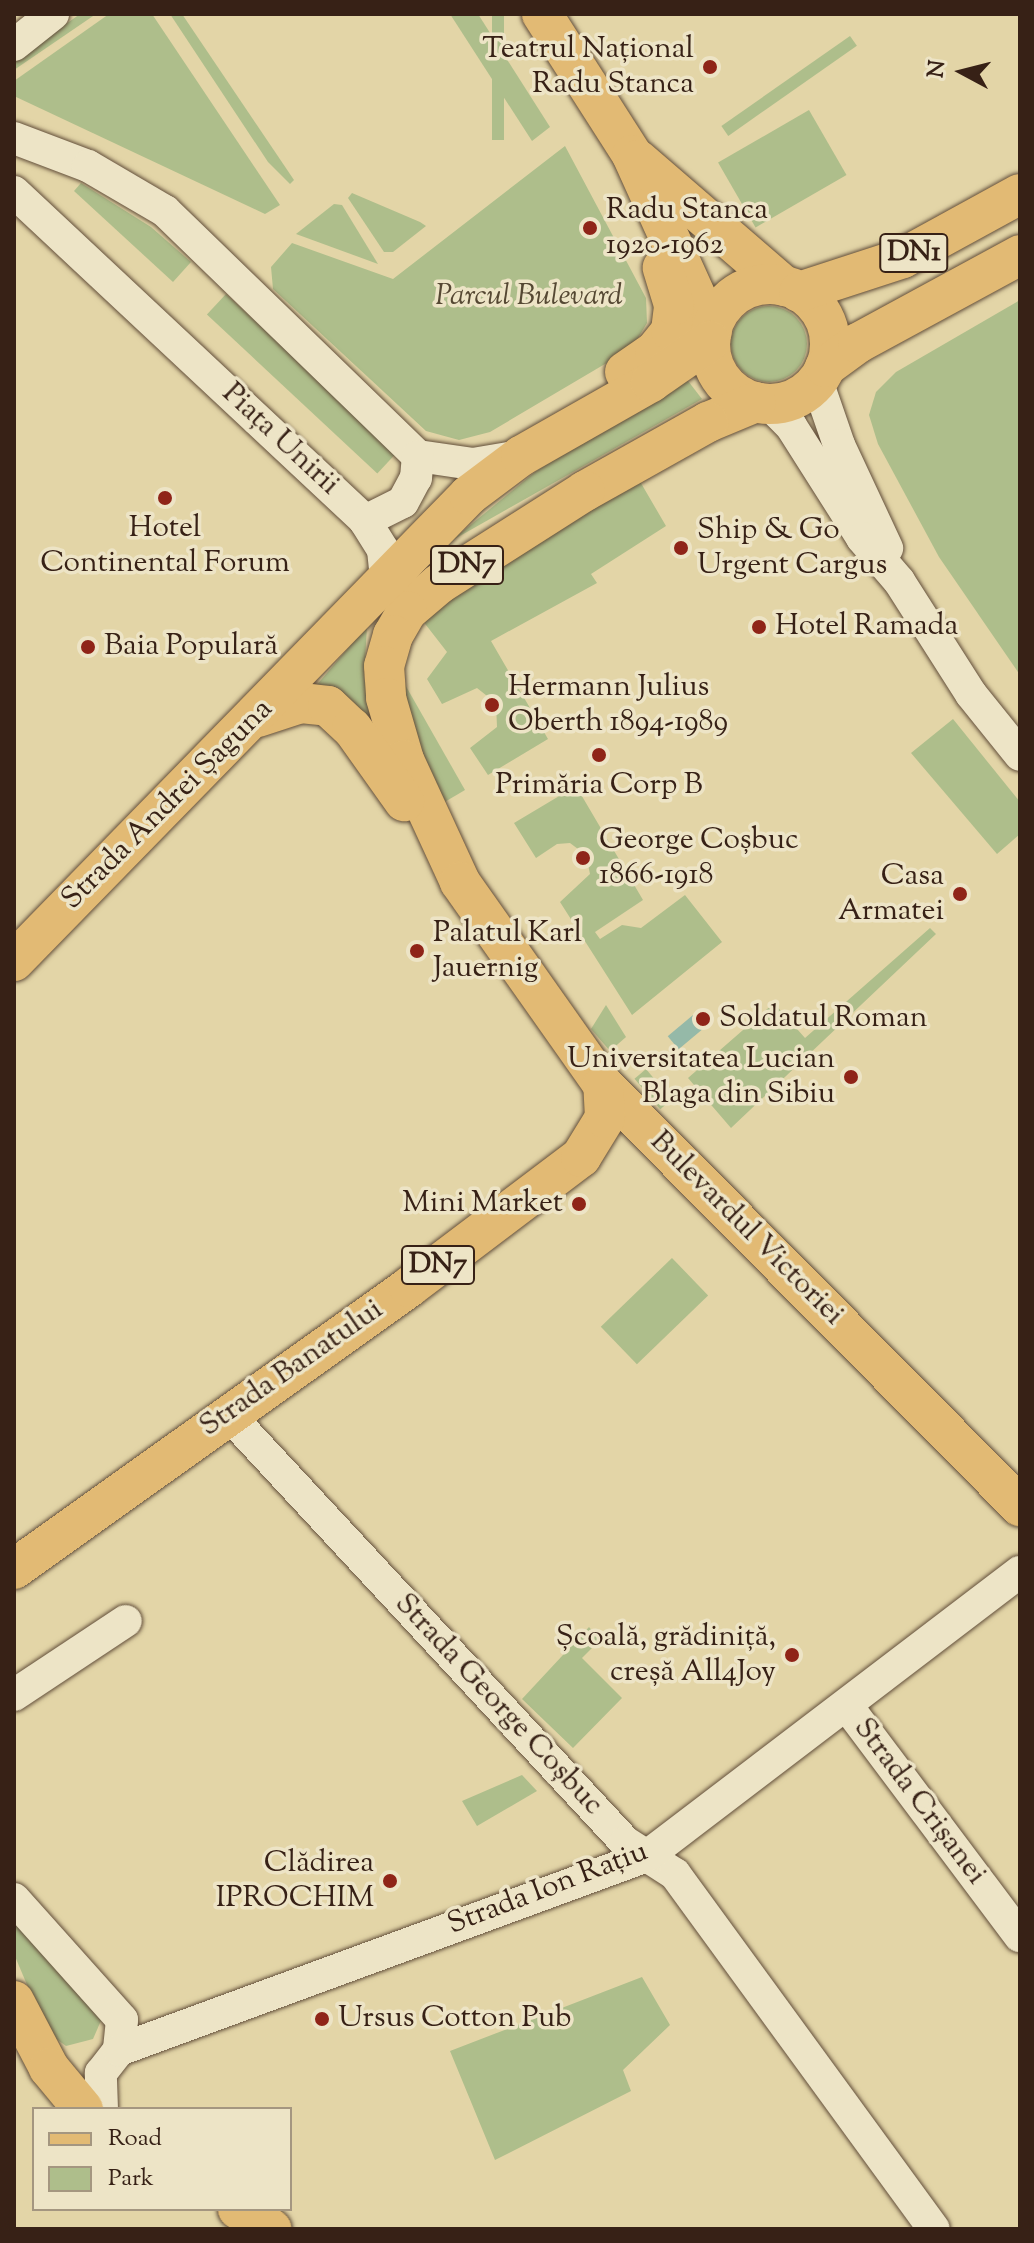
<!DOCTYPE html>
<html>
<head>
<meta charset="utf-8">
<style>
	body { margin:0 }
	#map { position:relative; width:1034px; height:2243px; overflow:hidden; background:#e3d5a7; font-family:"Sorts Mill Goudy",serif }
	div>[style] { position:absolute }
	.green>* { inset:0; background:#aebe8b; transform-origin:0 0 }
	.round { border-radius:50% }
	.water>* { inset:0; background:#95b9a8; transform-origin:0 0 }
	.roads { filter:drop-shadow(0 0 2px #624e3a) drop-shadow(0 0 2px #624e3a) }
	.minor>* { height:32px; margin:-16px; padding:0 16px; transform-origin:16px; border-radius:16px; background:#ede4c6 }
	.major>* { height:40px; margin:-20px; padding:0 20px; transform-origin:20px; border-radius:20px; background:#e2ba74 }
	.major>.ring { margin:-20px; padding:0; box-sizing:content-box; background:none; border:40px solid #e2ba74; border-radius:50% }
	.dots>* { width:22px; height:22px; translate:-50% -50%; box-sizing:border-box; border:4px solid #ede4c6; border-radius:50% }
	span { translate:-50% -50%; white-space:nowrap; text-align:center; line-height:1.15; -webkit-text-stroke:7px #ede4c6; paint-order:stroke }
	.shield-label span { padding:2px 6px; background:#ede4c6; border:2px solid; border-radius:6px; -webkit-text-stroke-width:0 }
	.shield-label { font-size:28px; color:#372116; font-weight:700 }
	.poi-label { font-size:30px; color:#372116 }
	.right { translate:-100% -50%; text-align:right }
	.left { translate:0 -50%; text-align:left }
	.park-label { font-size:30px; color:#554833; font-style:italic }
	.street-label { font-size:30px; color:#372116 }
	.frame { position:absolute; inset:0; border:16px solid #372116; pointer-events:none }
	.legend { position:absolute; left:32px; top:2107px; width:260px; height:104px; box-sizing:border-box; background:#ede4c6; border:2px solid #a49680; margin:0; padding:10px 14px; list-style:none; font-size:24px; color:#372116 }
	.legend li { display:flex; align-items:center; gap:16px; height:40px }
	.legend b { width:40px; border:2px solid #a49680 }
	.north { position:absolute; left:922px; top:32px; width:80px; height:80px; -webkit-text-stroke:6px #ede4c6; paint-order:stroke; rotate:277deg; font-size:22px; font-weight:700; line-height:32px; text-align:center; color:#372116 }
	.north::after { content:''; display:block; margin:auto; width:28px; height:36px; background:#372116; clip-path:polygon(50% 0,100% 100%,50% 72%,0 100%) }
</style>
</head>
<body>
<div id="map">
	<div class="green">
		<i style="clip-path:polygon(80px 14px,96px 14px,14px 70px,14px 61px)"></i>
		<i style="clip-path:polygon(109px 14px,152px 14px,280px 205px,265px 214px,14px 96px,14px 81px)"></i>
		<i style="clip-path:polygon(170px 14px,182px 14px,294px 180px,290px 184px,268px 162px)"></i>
		<i style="clip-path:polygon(450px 14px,478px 14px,550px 127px,532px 141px)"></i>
		<i style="left:492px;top:14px;width:12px;height:126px"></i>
		<i style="left:850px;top:36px;width:12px;height:157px;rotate:55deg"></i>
		<i style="left:809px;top:110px;width:75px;height:105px;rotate:60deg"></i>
		<i style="clip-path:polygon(565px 146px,646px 298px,647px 323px,632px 348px,490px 432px,459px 440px,426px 431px,273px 289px,271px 267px,292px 243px,393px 279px)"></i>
		<i style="clip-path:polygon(81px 183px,151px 227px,191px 262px,173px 282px,74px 191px)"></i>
		<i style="clip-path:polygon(352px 193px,420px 222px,426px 226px,393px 252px,384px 252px,348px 198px)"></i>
		<i style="clip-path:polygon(334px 204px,342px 205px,378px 264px,296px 234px)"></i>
		<i style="left:226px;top:294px;width:233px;height:28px;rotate:43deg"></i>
		<i style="clip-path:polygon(1020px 300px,1020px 675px,939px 557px,878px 444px,869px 415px,876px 392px,896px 372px)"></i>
		<i class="round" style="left:731px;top:306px;width:76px;height:76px"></i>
		<i style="clip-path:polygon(685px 377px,702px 399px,451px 541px,535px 472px)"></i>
		<i style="clip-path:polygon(638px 478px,666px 526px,591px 574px,597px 583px,491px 641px,548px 739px,488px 775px,470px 748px,497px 727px,496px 703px,477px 688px,442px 704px,427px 679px,447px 652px,419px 616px)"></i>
		<i style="clip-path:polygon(367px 626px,364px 678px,376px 726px,315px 687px)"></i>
		<i style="clip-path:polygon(403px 681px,465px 790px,443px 803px,416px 743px)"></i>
		<i style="clip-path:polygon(953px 719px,1020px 802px,1020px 834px,997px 854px,911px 753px)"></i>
		<i style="clip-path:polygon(576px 786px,643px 900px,595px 932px,600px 939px,622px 925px,641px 928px,685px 895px,722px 942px,632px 1015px,560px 902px,590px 874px,586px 855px,570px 843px,557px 844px,536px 858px,514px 823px)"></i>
		<i style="clip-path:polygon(930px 928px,936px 934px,731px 1128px,688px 1078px,774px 1003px,805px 1038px)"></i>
		<i style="clip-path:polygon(606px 1005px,626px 1037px,610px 1051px,591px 1029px)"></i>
		<i style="left:646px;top:1069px;width:40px;height:15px;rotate:50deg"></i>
		<i style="left:672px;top:1258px;width:52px;height:99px;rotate:46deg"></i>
		<i style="clip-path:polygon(589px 1627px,600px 1640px,582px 1658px,622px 1698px,573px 1748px,522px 1699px)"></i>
		<i style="clip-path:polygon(522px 1775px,537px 1791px,477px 1826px,462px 1801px)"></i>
		<i style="clip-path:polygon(14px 1907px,103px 2016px,93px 2039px,66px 2046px,47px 2032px,14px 1954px)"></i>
		<i style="clip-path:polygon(642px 1977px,670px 2025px,623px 2070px,631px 2091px,495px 2160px,450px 2051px)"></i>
	</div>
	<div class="water">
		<i style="left:693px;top:1015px;width:17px;height:33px;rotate:50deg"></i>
	</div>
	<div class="roads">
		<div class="minor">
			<i style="left:14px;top:45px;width:50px;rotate:-38.5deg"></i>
			<i style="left:14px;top:138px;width:79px;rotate:20.7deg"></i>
			<i style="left:88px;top:166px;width:89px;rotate:30.3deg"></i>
			<i style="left:165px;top:211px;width:352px;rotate:44.1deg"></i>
			<i style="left:418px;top:456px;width:56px;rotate:8.3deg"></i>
			<i style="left:473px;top:464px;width:48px;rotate:-9.7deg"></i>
			<i style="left:14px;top:192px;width:481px;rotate:43.1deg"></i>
			<i style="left:365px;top:521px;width:34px;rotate:58deg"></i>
			<i style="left:383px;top:550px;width:29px;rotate:84deg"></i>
			<i style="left:817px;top:381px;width:68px;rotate:71deg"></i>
			<i style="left:839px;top:445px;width:114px;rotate:65deg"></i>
			<i style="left:769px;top:404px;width:31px;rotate:45deg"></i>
			<i style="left:791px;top:426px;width:133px;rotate:57.6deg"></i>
			<i style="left:862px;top:538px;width:57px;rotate:49.3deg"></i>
			<i style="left:899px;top:581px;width:134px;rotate:57.5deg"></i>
			<i style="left:971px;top:694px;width:78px;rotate:51.2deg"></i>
			<i style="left:365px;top:521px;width:42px;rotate:-26.6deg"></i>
			<i style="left:403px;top:502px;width:27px;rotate:-62deg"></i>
			<i style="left:416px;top:478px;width:22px;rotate:-85deg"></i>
			<i style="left:228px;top:1414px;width:584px;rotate:47.15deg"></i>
			<i style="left:625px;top:1842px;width:59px;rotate:32.6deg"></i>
			<i style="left:675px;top:1874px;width:439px;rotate:53.9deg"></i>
			<i style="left:14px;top:1695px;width:134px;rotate:-33.5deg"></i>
			<i style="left:847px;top:1706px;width:288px;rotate:53.1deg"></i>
			<i style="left:14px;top:1899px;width:162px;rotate:48.2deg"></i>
			<i style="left:122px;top:2020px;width:30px;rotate:96deg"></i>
			<i style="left:102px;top:2109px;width:36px;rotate:-92deg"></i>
			<i style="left:101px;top:2073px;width:29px;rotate:-52deg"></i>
			<i style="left:119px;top:2050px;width:563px;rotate:-20.17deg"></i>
			<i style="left:647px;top:1856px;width:469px;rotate:-37.3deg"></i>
		</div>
		<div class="major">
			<i style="left:542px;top:14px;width:167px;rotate:57.4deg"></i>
			<i style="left:632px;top:155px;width:194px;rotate:65.7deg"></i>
			<i style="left:638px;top:160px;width:193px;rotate:40.8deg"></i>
			<i class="ring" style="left:710px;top:284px;width:80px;height:80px"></i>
			<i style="left:799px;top:292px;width:109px;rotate:-18.1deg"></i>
			<i style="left:903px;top:258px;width:133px;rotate:-28.7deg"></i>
			<i style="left:825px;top:367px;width:41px;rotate:-36deg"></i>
			<i style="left:858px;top:343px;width:184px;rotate:-28.5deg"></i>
			<i style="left:625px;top:372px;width:37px;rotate:-35deg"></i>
			<i style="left:655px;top:351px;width:26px;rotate:-51deg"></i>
			<i style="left:671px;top:331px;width:26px;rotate:-83deg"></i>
			<i style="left:674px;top:305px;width:39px;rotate:-107deg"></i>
			<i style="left:756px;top:402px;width:52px;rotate:157.4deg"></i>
			<i style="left:708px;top:422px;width:141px;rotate:150.7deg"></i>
			<i style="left:585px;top:491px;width:173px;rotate:147.5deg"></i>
			<i style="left:439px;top:584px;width:42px;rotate:139.8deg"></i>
			<i style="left:407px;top:611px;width:28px;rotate:120deg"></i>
			<i style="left:393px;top:635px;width:32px;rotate:106deg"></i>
			<i style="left:384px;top:666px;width:32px;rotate:86deg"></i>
			<i style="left:386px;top:698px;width:65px;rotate:73.8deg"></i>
			<i style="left:404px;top:760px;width:134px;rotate:65.3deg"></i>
			<i style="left:460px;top:882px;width:248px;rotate:54.8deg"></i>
			<i style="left:603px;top:1085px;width:593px;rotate:45.27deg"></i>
			<i style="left:258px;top:717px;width:45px;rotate:-18deg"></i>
			<i style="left:301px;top:703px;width:27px;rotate:6deg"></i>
			<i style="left:328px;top:706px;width:33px;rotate:43deg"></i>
			<i style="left:352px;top:728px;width:90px;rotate:54.5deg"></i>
			<i style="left:14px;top:961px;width:651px;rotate:-45.68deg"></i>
			<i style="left:469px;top:495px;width:65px;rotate:-36.9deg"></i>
			<i style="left:521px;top:456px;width:150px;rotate:-29.6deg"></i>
			<i style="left:651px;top:382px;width:72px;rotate:-34.8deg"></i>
			<i style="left:14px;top:1569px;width:485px;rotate:-35.5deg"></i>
			<i style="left:409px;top:1287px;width:216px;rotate:-37.1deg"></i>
			<i style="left:581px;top:1157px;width:46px;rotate:-58.4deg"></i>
			<i style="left:605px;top:1118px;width:33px;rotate:-93deg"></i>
			<i style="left:14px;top:2001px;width:76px;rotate:62.4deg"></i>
			<i style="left:49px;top:2068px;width:53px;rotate:50.3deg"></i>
			<i style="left:238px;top:2209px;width:39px;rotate:31deg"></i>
		</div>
	</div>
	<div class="dots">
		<i style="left:710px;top:67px;background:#8f2418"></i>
		<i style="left:590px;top:228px;background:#8f2418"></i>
		<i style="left:165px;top:498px;background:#8f2418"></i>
		<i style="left:681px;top:548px;background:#8f2418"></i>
		<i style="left:759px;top:627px;background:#8f2418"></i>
		<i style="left:88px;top:647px;background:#8f2418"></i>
		<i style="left:492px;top:705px;background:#8f2418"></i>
		<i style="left:599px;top:755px;background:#8f2418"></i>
		<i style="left:583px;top:858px;background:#8f2418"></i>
		<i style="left:960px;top:894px;background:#8f2418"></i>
		<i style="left:417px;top:951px;background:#8f2418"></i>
		<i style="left:703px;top:1019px;background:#8f2418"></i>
		<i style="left:851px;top:1077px;background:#8f2418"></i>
		<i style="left:579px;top:1204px;background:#8f2418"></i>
		<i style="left:792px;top:1655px;background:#8f2418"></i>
		<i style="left:390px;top:1881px;background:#8f2418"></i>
		<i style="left:322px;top:2019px;background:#8f2418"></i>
	</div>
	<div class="shield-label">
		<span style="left:914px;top:253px">DN1</span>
		<span style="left:467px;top:565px">DN7</span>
		<span style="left:438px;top:1265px">DN7</span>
	</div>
	<div class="poi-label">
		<span class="right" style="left:694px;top:67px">Teatrul Național<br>Radu Stanca</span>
		<span class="left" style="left:606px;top:228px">Radu Stanca<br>1920-1962</span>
		<span style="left:165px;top:546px">Hotel<br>Continental Forum</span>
		<span class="left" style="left:697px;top:548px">Ship &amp; Go<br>Urgent Cargus</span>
		<span class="left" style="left:775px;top:627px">Hotel Ramada</span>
		<span class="left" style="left:104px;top:647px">Baia Populară</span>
		<span class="left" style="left:508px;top:705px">Hermann Julius<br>Oberth 1894-1989</span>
		<span style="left:599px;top:786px">Primăria Corp B</span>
		<span class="left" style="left:599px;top:858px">George Coșbuc<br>1866-1918</span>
		<span class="right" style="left:944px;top:894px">Casa<br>Armatei</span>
		<span class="left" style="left:433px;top:951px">Palatul Karl<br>Jauernig</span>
		<span class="left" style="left:719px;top:1019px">Soldatul Roman</span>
		<span class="right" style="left:835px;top:1077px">Universitatea Lucian<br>Blaga din Sibiu</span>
		<span class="right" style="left:563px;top:1204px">Mini Market</span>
		<span class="right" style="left:776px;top:1655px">Școală, grădiniță,<br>creșă All4Joy</span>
		<span class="right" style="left:374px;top:1881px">Clădirea<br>IPROCHIM</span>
		<span class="left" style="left:338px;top:2019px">Ursus Cotton Pub</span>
	</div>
	<div class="park-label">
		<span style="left:529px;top:297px">Parcul Bulevard</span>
	</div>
	<div class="street-label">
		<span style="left:280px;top:440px;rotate:43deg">Piața Unirii</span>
		<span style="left:168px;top:805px;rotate:-45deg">Strada Andrei Șaguna</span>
		<span style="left:746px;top:1229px;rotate:45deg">Bulevardul Victoriei</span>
		<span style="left:292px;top:1369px;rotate:-35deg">Strada Banatului</span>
		<span style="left:498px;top:1705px;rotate:47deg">Strada George Coșbuc</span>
		<span style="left:919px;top:1802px;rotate:53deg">Strada Crișanei</span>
		<span style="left:548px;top:1889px;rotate:-21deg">Strada Ion Rațiu</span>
	</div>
	<div class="frame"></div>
	<ul class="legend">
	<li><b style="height:10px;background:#e2ba74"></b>Road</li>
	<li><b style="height:22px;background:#aebe8b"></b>Park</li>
	</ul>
	<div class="north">N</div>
</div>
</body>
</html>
